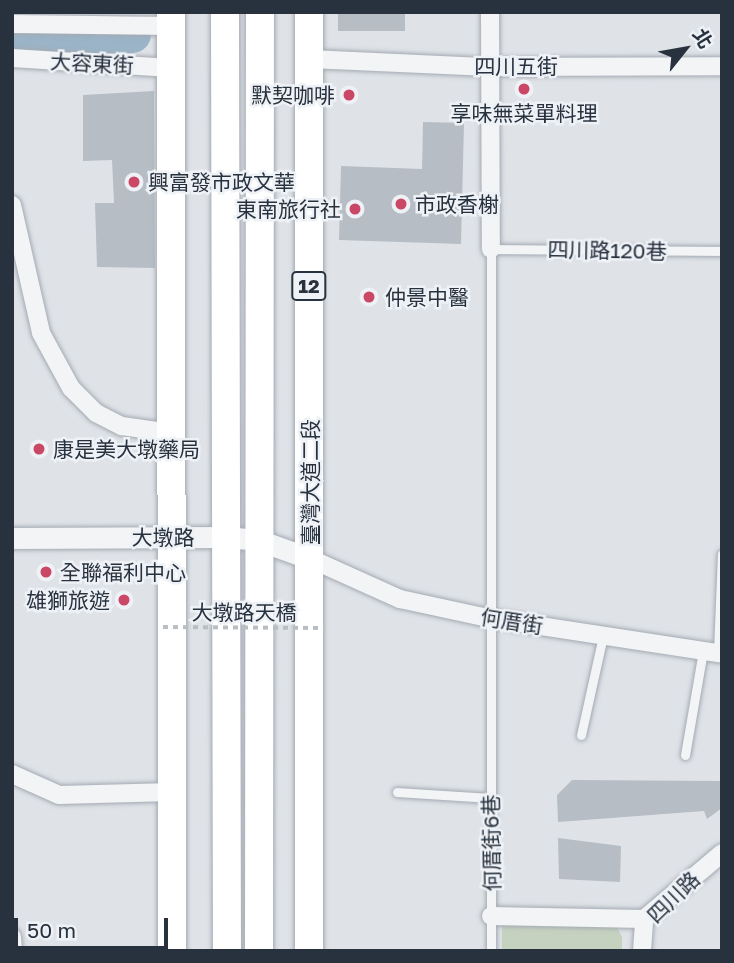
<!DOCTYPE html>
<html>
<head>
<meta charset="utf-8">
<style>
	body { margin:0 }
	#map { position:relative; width:734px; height:963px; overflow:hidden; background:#dfe3e8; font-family:"Golos Text","Noto Sans TC",sans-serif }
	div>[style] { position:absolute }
	.green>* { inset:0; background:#c6d2c0 }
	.river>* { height:37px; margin:-18.5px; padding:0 18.5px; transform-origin:18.5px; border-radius:18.5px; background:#9bb4c7 }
	.building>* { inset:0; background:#b6bdc5; transform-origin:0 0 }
	.roads { filter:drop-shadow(0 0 2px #a4aab2) drop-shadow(0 0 2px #a4aab2) }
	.service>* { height:9px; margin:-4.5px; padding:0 4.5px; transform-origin:4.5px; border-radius:4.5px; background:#f2f4f6 }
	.minor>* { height:18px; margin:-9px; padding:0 9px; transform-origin:9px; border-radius:9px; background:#f2f4f6 }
	.tertiary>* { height:21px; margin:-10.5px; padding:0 10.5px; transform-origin:10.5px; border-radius:10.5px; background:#f2f4f6 }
	.primary>* { height:28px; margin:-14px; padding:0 14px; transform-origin:14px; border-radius:14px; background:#fff }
	.path-bridge>* { height:3.5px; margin-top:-1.75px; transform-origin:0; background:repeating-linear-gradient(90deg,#b9bec3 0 5px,transparent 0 10px) }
	.dots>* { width:19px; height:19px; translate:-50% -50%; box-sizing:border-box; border:4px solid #eef2f6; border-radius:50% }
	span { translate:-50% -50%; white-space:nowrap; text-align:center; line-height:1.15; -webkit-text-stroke:5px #eef2f6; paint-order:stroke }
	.shield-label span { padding:2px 5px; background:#eef2f6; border:2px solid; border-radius:5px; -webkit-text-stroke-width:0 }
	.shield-label { font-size:19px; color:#28323f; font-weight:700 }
	.street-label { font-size:21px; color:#28323f }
	.poi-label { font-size:21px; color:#28323f }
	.right { translate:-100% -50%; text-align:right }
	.left { translate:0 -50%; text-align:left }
	.frame { position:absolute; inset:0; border:14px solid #28323f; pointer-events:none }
	.north { position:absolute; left:650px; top:14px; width:70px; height:70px; -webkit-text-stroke:5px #eef2f6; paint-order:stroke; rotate:59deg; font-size:19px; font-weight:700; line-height:28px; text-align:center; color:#28323f }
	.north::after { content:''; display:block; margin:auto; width:24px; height:32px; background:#28323f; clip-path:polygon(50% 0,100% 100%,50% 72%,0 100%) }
	.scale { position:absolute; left:14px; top:918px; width:154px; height:32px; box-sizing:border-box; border:4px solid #28323f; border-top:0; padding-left:9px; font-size:21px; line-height:24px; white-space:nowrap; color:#28323f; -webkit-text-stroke:5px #eef2f6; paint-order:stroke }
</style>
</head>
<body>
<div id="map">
	<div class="green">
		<i style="clip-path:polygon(502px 923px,616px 925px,622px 937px,622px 951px,502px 951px)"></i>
	</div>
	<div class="river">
		<i style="left:12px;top:34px;width:120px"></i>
	</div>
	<div class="building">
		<i style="left:338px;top:12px;width:67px;height:19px"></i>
		<i style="clip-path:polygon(154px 91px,155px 268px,97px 267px,95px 203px,114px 203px,112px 160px,83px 161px,83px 95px)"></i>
		<i style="clip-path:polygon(423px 122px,464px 123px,461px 244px,339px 240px,341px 166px,422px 169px)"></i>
		<i style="clip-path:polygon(572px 780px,722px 781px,722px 808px,707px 819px,704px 811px,558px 822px,557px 795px)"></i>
		<i style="clip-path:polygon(558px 838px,621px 846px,620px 882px,559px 879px)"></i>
	</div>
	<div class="roads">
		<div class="service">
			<i style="left:718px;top:652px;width:98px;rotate:-87.7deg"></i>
			<i style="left:581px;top:735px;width:101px;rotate:-77.5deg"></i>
			<i style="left:685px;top:755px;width:106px;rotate:-80.2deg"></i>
			<i style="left:397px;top:792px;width:93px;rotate:3.7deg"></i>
			<i style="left:491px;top:951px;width:702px;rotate:-90deg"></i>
			<i style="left:491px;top:249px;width:231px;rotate:0.5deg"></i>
		</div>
		<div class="minor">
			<i style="left:490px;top:12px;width:237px;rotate:89.8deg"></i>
			<i style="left:12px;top:24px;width:159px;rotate:0.7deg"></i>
			<i style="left:12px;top:58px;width:159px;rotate:3.6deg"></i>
			<i style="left:310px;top:59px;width:179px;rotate:2.6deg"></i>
			<i style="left:489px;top:67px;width:233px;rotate:-0.2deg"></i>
			<i style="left:12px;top:205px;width:131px;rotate:77.2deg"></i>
			<i style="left:41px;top:333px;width:63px;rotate:61.4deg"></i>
			<i style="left:71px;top:388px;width:35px;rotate:45deg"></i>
			<i style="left:96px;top:413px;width:29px;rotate:27deg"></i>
			<i style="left:122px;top:426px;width:49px;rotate:8.1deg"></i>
			<i style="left:311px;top:559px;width:98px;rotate:24.2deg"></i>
			<i style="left:400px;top:599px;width:90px;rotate:12.2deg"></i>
			<i style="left:488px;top:618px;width:237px;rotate:8.7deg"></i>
			<i style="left:12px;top:774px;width:51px;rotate:24.1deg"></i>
			<i style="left:59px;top:795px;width:113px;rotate:-1.5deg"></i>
			<i style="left:491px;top:916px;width:153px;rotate:1.1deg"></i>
			<i style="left:12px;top:937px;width:14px;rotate:86deg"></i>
			<i style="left:642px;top:951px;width:32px;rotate:-86deg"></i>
			<i style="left:644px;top:919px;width:102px;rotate:-40.2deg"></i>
		</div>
		<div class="tertiary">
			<i style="left:12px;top:538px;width:213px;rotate:-0.3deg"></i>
			<i style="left:225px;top:537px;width:33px;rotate:5deg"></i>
			<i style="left:258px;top:540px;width:56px;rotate:19.7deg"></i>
		</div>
		<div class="primary">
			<i style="left:171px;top:12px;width:939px;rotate:89.94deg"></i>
			<i style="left:225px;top:12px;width:939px;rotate:89.88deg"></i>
			<i style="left:309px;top:12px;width:939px;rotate:90deg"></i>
			<i style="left:259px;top:951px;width:939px;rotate:-89.94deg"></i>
		</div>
	</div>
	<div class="path-bridge">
		<i style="left:163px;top:627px;width:161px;rotate:0.4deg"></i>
	</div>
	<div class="dots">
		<i style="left:524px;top:89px;background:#ca4765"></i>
		<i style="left:349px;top:95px;background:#ca4765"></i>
		<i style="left:134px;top:182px;background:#ca4765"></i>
		<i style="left:401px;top:204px;background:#ca4765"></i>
		<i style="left:355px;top:209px;background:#ca4765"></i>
		<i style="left:369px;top:297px;background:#ca4765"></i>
		<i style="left:39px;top:449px;background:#ca4765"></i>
		<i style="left:46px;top:572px;background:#ca4765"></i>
		<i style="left:124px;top:600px;background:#ca4765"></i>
	</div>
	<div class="shield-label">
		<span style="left:309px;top:286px">12</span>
	</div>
	<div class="street-label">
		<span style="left:92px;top:63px;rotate:3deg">大容東街</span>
		<span style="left:516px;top:66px">四川五街</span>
		<span style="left:607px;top:250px;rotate:1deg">四川路120巷</span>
		<span style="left:310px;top:482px;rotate:-90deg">臺灣大道二段</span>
		<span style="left:163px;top:537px">大墩路</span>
		<span style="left:244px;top:612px">大墩路天橋</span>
		<span style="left:512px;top:621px;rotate:9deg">何厝街</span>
		<span style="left:491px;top:843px;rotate:-91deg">何厝街6巷</span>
		<span style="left:673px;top:897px;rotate:-44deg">四川路</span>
	</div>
	<div class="poi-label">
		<span class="right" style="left:335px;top:95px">默契咖啡</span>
		<span style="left:524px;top:113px">享味無菜單料理</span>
		<span class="left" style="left:148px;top:182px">興富發市政文華</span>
		<span class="left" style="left:415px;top:204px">市政香榭</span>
		<span class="right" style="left:341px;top:209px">東南旅行社</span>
		<span class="left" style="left:385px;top:297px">仲景中醫</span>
		<span class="left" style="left:53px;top:449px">康是美大墩藥局</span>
		<span class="left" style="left:60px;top:572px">全聯福利中心</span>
		<span class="right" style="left:110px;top:600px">雄獅旅遊</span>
	</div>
	<div class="frame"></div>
	<div class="north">北</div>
	<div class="scale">50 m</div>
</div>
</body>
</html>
